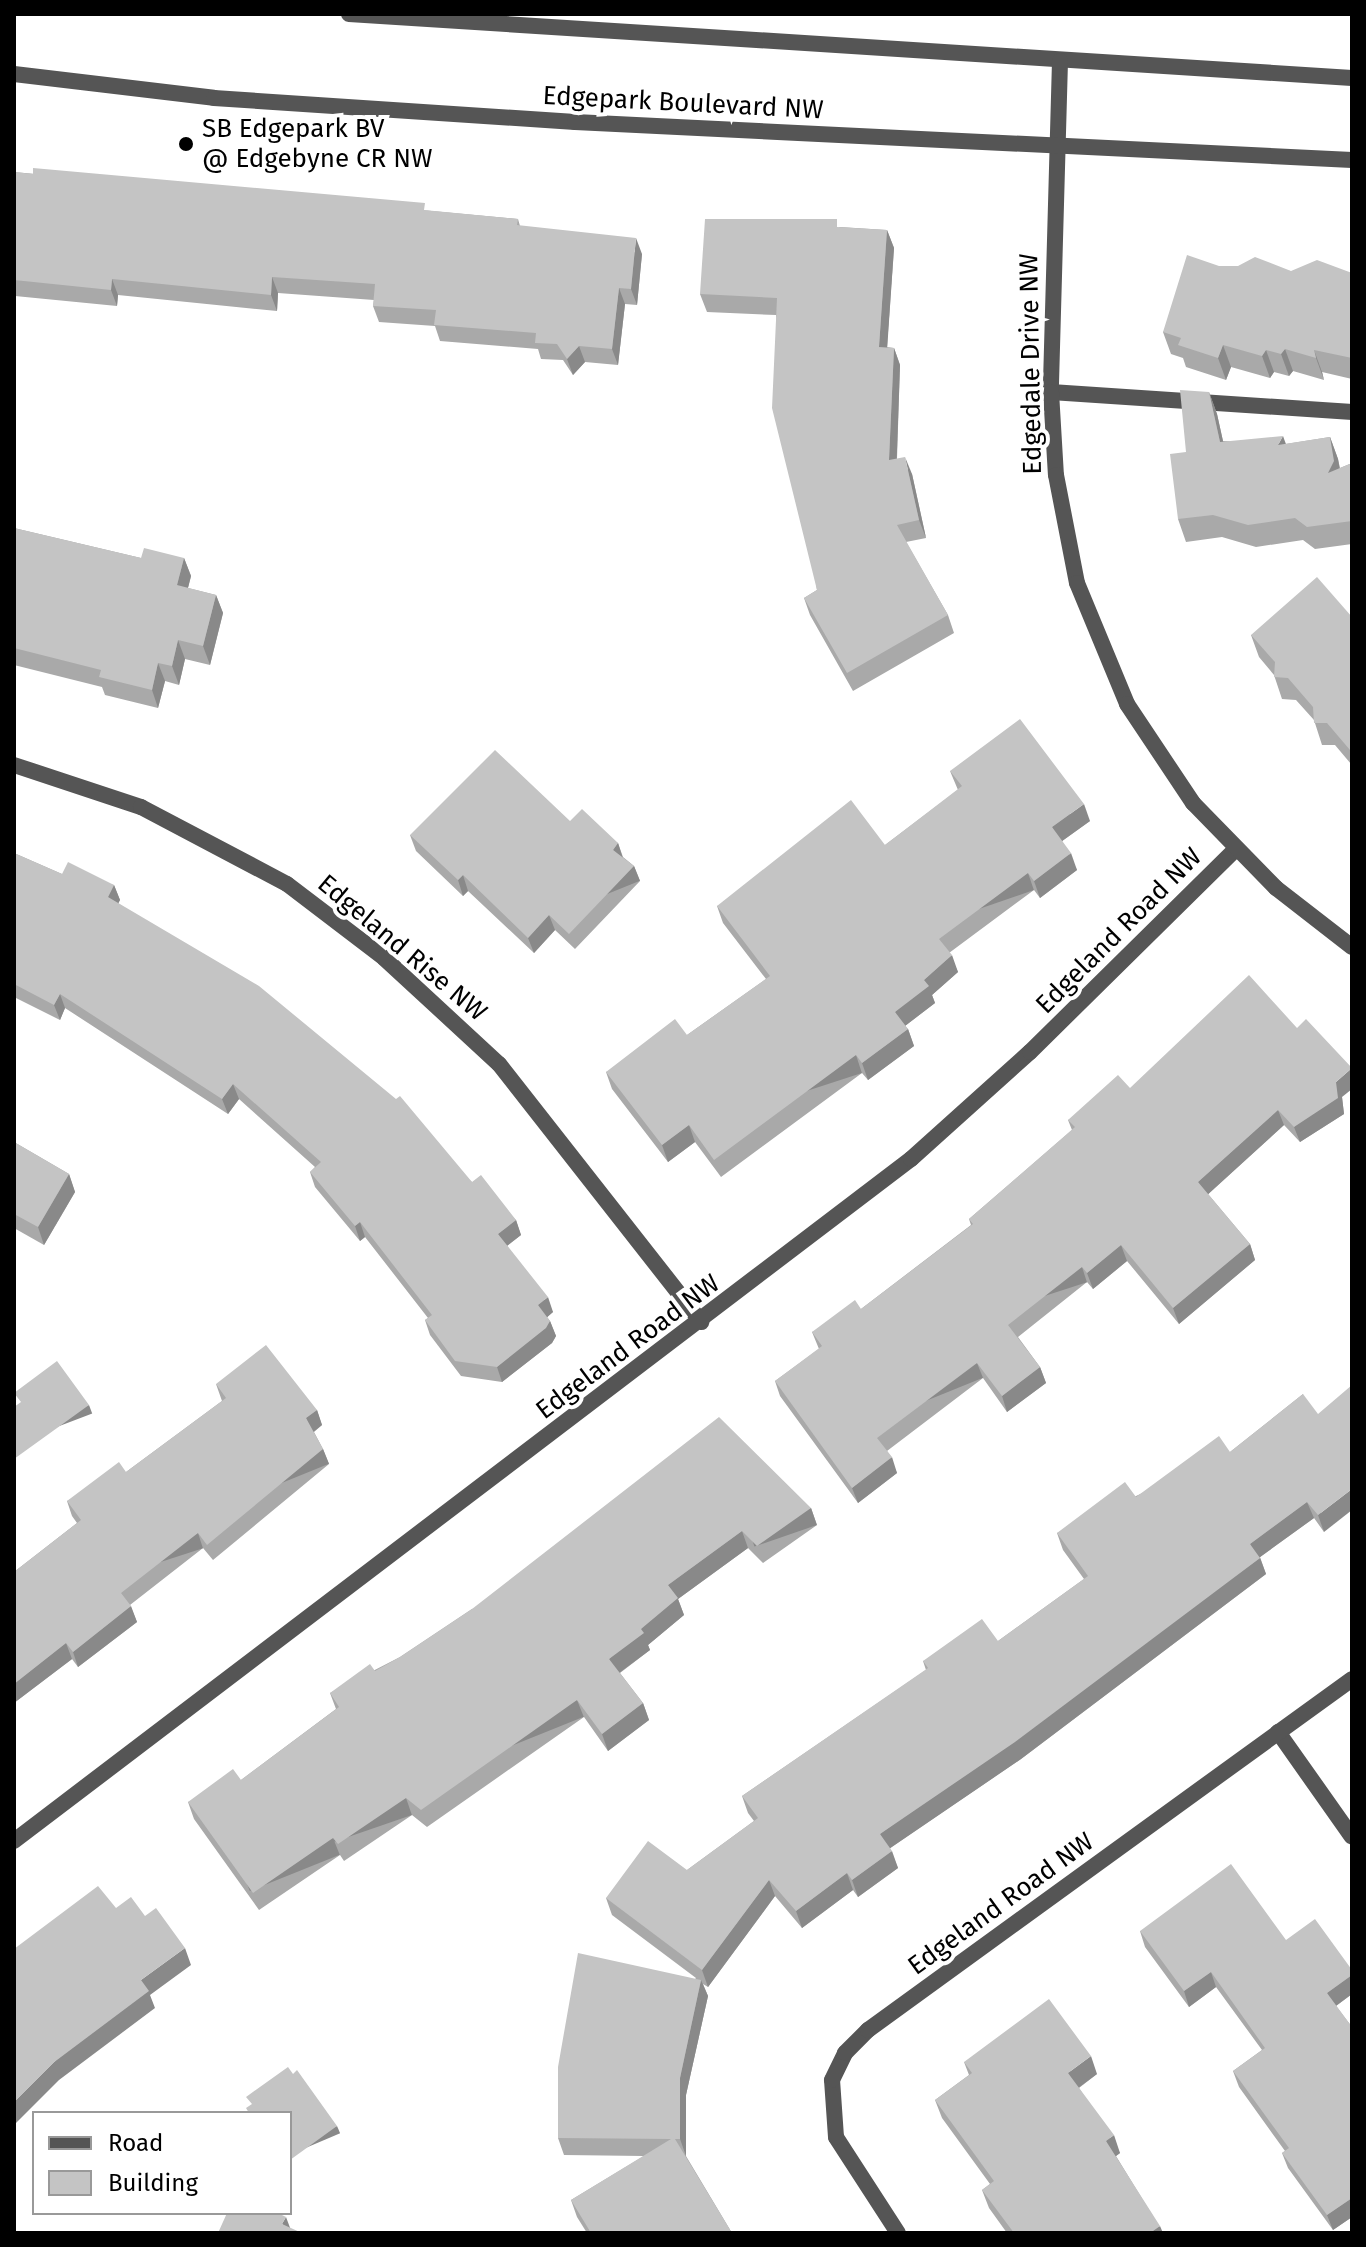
<!DOCTYPE html>
<html>
<head>
<meta charset="utf-8">
<style>
	body { margin:0 }
	#map { position:relative; width:1366px; height:2247px; overflow:hidden; background:#fff; font-family:"Fira Sans",sans-serif }
	div>[style] { position:absolute }
	.minor>* { height:16px; margin:-8px; padding:0 8px; transform-origin:8px; border-radius:8px; background:#555 }
	.tertiary>* { height:16px; margin:-8px; padding:0 8px; transform-origin:8px; border-radius:8px; background:#555 }
	.wall>* { inset:0; background:#a9a9a9 }
	.shaded-wall>* { inset:0; background:#898989; transform-origin:0 0 }
	.building>* { inset:0; background:#c4c4c4 }
	.dots>* { width:22px; height:22px; translate:-50% -50%; box-sizing:border-box; border:4px solid #fff; border-radius:50% }
	span { translate:-50% -50%; white-space:nowrap; text-align:center; line-height:1.15; -webkit-text-stroke:8px #fff; paint-order:stroke }
	.street-label { font-size:26px; color:#000 }
	.poi-label { font-size:26px; color:#000 }
	.left { translate:0 -50%; text-align:left }
	.frame { position:absolute; inset:0; border:16px solid #000; pointer-events:none }
	.legend { position:absolute; left:32px; top:2111px; width:260px; height:104px; box-sizing:border-box; background:#fff; border:2px solid #999; margin:0; padding:10px 14px; list-style:none; font-size:24px; color:#000 }
	.legend li { display:flex; align-items:center; gap:16px; height:40px }
	.legend b { width:40px; border:2px solid #999 }
</style>
</head>
<body>
<div id="map">
	<div class="minor">
		<i style="left:1051px;top:392px;width:302px;rotate:3.8deg"></i>
		<i style="left:14px;top:765px;width:134px;rotate:18.3deg"></i>
		<i style="left:141px;top:807px;width:165px;rotate:27.8deg"></i>
		<i style="left:287px;top:884px;width:122px;rotate:37.3deg"></i>
		<i style="left:384px;top:958px;width:156px;rotate:42.7deg"></i>
		<i style="left:499px;top:1064px;width:328px;rotate:51.9deg"></i>
		<i style="left:1278px;top:1732px;width:128px;rotate:54.8deg"></i>
		<i style="left:14px;top:1841px;width:1127px;rotate:-37.25deg"></i>
		<i style="left:911px;top:1159px;width:160px;rotate:-42deg"></i>
		<i style="left:1030px;top:1052px;width:288px;rotate:-44.6deg"></i>
		<i style="left:898px;top:2233px;width:114px;rotate:-122.9deg"></i>
		<i style="left:836px;top:2137px;width:57px;rotate:-94deg"></i>
		<i style="left:832px;top:2080px;width:30px;rotate:-64deg"></i>
		<i style="left:845px;top:2053px;width:33px;rotate:-45deg"></i>
		<i style="left:868px;top:2030px;width:598px;rotate:-35.95deg"></i>
	</div>
	<div class="tertiary">
		<i style="left:349px;top:14px;width:1005px;rotate:3.65deg"></i>
		<i style="left:1060px;top:61px;width:331px;rotate:91.6deg"></i>
		<i style="left:1051px;top:392px;width:83px;rotate:86.6deg"></i>
		<i style="left:1056px;top:475px;width:110px;rotate:79deg"></i>
		<i style="left:1077px;top:583px;width:131px;rotate:67.5deg"></i>
		<i style="left:1127px;top:704px;width:119px;rotate:56.3deg"></i>
		<i style="left:1193px;top:803px;width:119px;rotate:45.7deg"></i>
		<i style="left:1276px;top:888px;width:96px;rotate:37.8deg"></i>
		<i style="left:14px;top:74px;width:201px;rotate:6.8deg"></i>
		<i style="left:214px;top:98px;width:362px;rotate:3.8deg"></i>
		<i style="left:575px;top:122px;width:778px;rotate:2.8deg"></i>
	</div>
	<div class="wall">
		<i style="clip-path:polygon(14px 172px,518px 219px,520px 226px,642px 254px,637px 305px,625px 304px,618px 365px,585px 362px,573px 375px,563px 360px,541px 359px,538px 349px,440px 341px,435px 326px,379px 322px,373px 306px,374px 300px,278px 293px,277px 311px,118px 295px,117px 306px,15px 296px,14px 302px)"></i>
		<i style="clip-path:polygon(840px 227px,887px 230px,894px 248px,887px 347px,894px 348px,900px 365px,897px 459px,912px 474px,926px 538px,906px 542px,948px 615px,954px 633px,853px 691px,810px 615px,804px 598px,817px 590px,776px 315px,707px 312px,700px 294px)"></i>
		<i style="clip-path:polygon(1219px 266px,1291px 271px,1352px 273px,1352px 379px,1322px 372px,1324px 380px,1293px 371px,1289px 376px,1274px 372px,1270px 378px,1231px 367px,1226px 380px,1186px 367px,1183px 358px,1171px 354px,1163px 332px)"></i>
		<i style="clip-path:polygon(1209px 392px,1217px 414px,1223px 441px,1286px 444px,1330px 437px,1338px 459px,1340px 468px,1352px 463px,1352px 544px,1315px 549px,1303px 540px,1256px 547px,1222px 537px,1186px 542px,1178px 519px,1186px 452px)"></i>
		<i style="clip-path:polygon(14px 528px,141px 558px,184px 558px,191px 576px,188px 588px,216px 595px,223px 613px,210px 665px,185px 659px,179px 685px,165px 681px,158px 708px,105px 695px,102px 687px,14px 665px)"></i>
		<i style="clip-path:polygon(1352px 617px,1352px 768px,1351px 764px,1335px 745px,1322px 745px,1314px 720px,1296px 700px,1282px 699px,1274px 675px,1259px 657px,1251px 635px)"></i>
		<i style="clip-path:polygon(950px 771px,1090px 821px,1062px 841px,1077px 870px,1040px 898px,1034px 890px,949px 953px,958px 972px,932px 995px,935px 1003px,905px 1026px,908px 1029px,914px 1046px,868px 1080px,862px 1073px,721px 1177px,695px 1142px,668px 1162px,612px 1089px,606px 1072px,687px 1035px,766px 979px,723px 923px,717px 906px,885px 845px,958px 790px)"></i>
		<i style="clip-path:polygon(570px 821px,618px 843px,623px 857px,634px 866px,640px 881px,575px 949px,555px 930px,534px 953px,468px 891px,463px 896px,416px 851px,410px 835px)"></i>
		<i style="clip-path:polygon(14px 853px,62px 874px,114px 885px,120px 900px,118px 903px,472px 1182px,516px 1220px,521px 1235px,507px 1246px,553px 1312px,547px 1317px,550px 1321px,556px 1336px,552px 1343px,502px 1382px,461px 1376px,430px 1335px,425px 1320px,428px 1318px,365px 1237px,360px 1241px,315px 1187px,310px 1172px,315px 1167px,239px 1099px,228px 1114px,65px 1008px,60px 1020px,14px 997px)"></i>
		<i style="clip-path:polygon(1130px 1088px,1342px 1097px,1344px 1114px,1300px 1142px,1284px 1125px,1208px 1194px,1250px 1244px,1255px 1260px,1179px 1324px,1127px 1261px,1093px 1289px,1087px 1282px,1018px 1337px,1040px 1367px,1046px 1383px,1007px 1412px,983px 1378px,887px 1451px,897px 1473px,858px 1503px,780px 1396px,775px 1381px,819px 1349px,812px 1332px,861px 1309px,971px 1225px,969px 1219px,1072px 1130px,1068px 1120px)"></i>
		<i style="clip-path:polygon(14px 1142px,69px 1174px,75px 1192px,44px 1245px,14px 1228px)"></i>
		<i style="clip-path:polygon(216px 1384px,317px 1410px,322px 1425px,314px 1432px,323px 1449px,329px 1464px,213px 1560px,203px 1548px,130px 1605px,137px 1622px,78px 1667px,72px 1659px,14px 1703px,14px 1572px,77px 1523px,72px 1516px,67px 1501px,126px 1472px,222px 1401px)"></i>
		<i style="clip-path:polygon(1303px 1394px,1324px 1532px,1314px 1518px,1260px 1557px,1266px 1574px,1021px 1759px,890px 1848px,898px 1868px,858px 1897px,853px 1890px,802px 1928px,775px 1896px,708px 1987px,703px 1984px,708px 1996px,686px 2095px,686px 2156px,732px 2233px,587px 2233px,577px 2217px,571px 2200px,644px 2156px,564px 2155px,558px 2138px,696px 1978px,612px 1915px,606px 1898px,687px 1870px,754px 1821px,748px 1813px,742px 1796px,926px 1670px,923px 1661px,998px 1641px,1084px 1579px,1063px 1550px,1057px 1533px,1230px 1452px)"></i>
		<i style="clip-path:polygon(811px 1508px,817px 1525px,763px 1563px,748px 1548px,678px 1599px,684px 1615px,648px 1645px,650px 1650px,620px 1673px,643px 1703px,649px 1720px,608px 1751px,584px 1717px,427px 1827px,412px 1815px,344px 1861px,340px 1855px,259px 1910px,194px 1819px,188px 1802px,241px 1780px,336px 1709px,330px 1693px,400px 1657px,472px 1609px)"></i>
		<i style="clip-path:polygon(1140px 1931px,1286px 1940px,1352px 1970px,1352px 1994px,1336px 2006px,1352px 2027px,1352px 2217px,1333px 2230px,1288px 2168px,1282px 2153px,1285px 2151px,1239px 2087px,1233px 2071px,1262px 2050px,1216px 1987px,1189px 2007px,1145px 1947px)"></i>
		<i style="clip-path:polygon(964px 2062px,1097px 2074px,1079px 2088px,1120px 2153px,1116px 2156px,1163px 2233px,1007px 2233px,989px 2208px,982px 2190px,990px 2184px,942px 2118px,935px 2100px,969px 2075px)"></i>
	</div>
	<div class="shaded-wall">
		<i style="clip-path:polygon(887px 230px,894px 248px,886px 365px,879px 347px)"></i>
		<i style="clip-path:polygon(636px 238px,642px 254px,637px 305px,631px 289px)"></i>
		<i style="clip-path:polygon(272px 277px,278px 293px,277px 311px,271px 295px)"></i>
		<i style="clip-path:polygon(112px 279px,118px 295px,117px 306px,111px 290px)"></i>
		<i style="clip-path:polygon(619px 288px,625px 304px,618px 365px,612px 349px)"></i>
		<i style="clip-path:polygon(1223px 345px,1231px 367px,1226px 380px,1218px 358px)"></i>
		<i style="clip-path:polygon(579px 346px,585px 362px,573px 375px,567px 359px)"></i>
		<i style="clip-path:polygon(894px 348px,900px 365px,896px 478px,889px 460px)"></i>
		<i style="clip-path:polygon(1285px 349px,1293px 371px,1289px 376px,1281px 354px)"></i>
		<i style="clip-path:polygon(1266px 350px,1274px 372px,1270px 378px,1262px 356px)"></i>
		<i style="clip-path:polygon(1314px 350px,1322px 372px,1324px 380px,1316px 358px)"></i>
		<i style="clip-path:polygon(1209px 392px,1217px 414px,1228px 464px,1220px 442px)"></i>
		<i style="clip-path:polygon(1283px 436px,1291px 458px,1278px 445px)"></i>
		<i style="clip-path:polygon(1330px 437px,1338px 459px,1342px 483px,1328px 473px)"></i>
		<i style="clip-path:polygon(905px 457px,912px 474px,926px 538px,919px 520px)"></i>
		<i style="clip-path:polygon(184px 558px,191px 576px,184px 603px,177px 585px)"></i>
		<i style="clip-path:polygon(216px 595px,223px 613px,210px 665px,203px 646px)"></i>
		<i style="clip-path:polygon(178px 640px,185px 659px,179px 685px,172px 666px)"></i>
		<i style="clip-path:polygon(158px 663px,165px 681px,158px 708px,152px 690px)"></i>
		<i style="clip-path:polygon(1084px 804px,1090px 821px,1058px 844px,1052px 827px)"></i>
		<i style="clip-path:polygon(618px 843px,623px 859px,613px 850px)"></i>
		<i style="clip-path:polygon(1071px 853px,1077px 870px,1040px 898px,1034px 881px)"></i>
		<i style="left:634px;top:866px;width:16px;height:94px;rotate:68deg"></i>
		<i style="left:1028px;top:873px;width:18px;height:111px;rotate:71deg"></i>
		<i style="clip-path:polygon(463px 875px,468px 891px,463px 896px,458px 880px)"></i>
		<i style="clip-path:polygon(114px 885px,120px 900px,114px 912px,108px 897px)"></i>
		<i style="clip-path:polygon(549px 915px,555px 930px,534px 953px,528px 938px)"></i>
		<i style="clip-path:polygon(952px 955px,958px 972px,932px 995px,935px 1003px,901px 1029px,895px 1012px,924px 980px)"></i>
		<i style="clip-path:polygon(60px 994px,65px 1008px,60px 1020px,54px 1005px)"></i>
		<i style="clip-path:polygon(908px 1029px,914px 1046px,868px 1080px,862px 1063px)"></i>
		<i style="left:856px;top:1055px;width:19px;height:177px;rotate:72deg"></i>
		<i style="clip-path:polygon(1352px 1068px,1352px 1089px,1342px 1097px,1344px 1114px,1300px 1142px,1294px 1127px,1336px 1082px)"></i>
		<i style="clip-path:polygon(233px 1084px,239px 1099px,228px 1114px,222px 1099px)"></i>
		<i style="clip-path:polygon(1278px 1110px,1284px 1125px,1204px 1198px,1198px 1182px)"></i>
		<i style="clip-path:polygon(689px 1125px,695px 1142px,668px 1162px,662px 1145px)"></i>
		<i style="clip-path:polygon(69px 1174px,75px 1192px,44px 1245px,38px 1227px)"></i>
		<i style="clip-path:polygon(516px 1220px,521px 1235px,503px 1249px,498px 1234px)"></i>
		<i style="clip-path:polygon(360px 1222px,365px 1237px,360px 1241px,355px 1226px)"></i>
		<i style="clip-path:polygon(1250px 1244px,1255px 1260px,1179px 1324px,1173px 1308px)"></i>
		<i style="clip-path:polygon(1121px 1245px,1127px 1261px,1093px 1289px,1087px 1273px)"></i>
		<i style="left:1082px;top:1267px;width:16px;height:94px;rotate:72deg"></i>
		<i style="clip-path:polygon(548px 1297px,553px 1312px,544px 1320px,538px 1305px)"></i>
		<i style="clip-path:polygon(550px 1321px,556px 1336px,552px 1343px,502px 1382px,497px 1367px)"></i>
		<i style="left:977px;top:1363px;width:16px;height:125px;rotate:68deg"></i>
		<i style="clip-path:polygon(1040px 1367px,1046px 1383px,1007px 1412px,1002px 1396px)"></i>
		<i style="left:89px;top:1405px;width:9px;height:92px;rotate:69deg"></i>
		<i style="clip-path:polygon(317px 1410px,322px 1425px,312px 1433px,306px 1418px)"></i>
		<i style="left:323px;top:1449px;width:16px;height:151px;rotate:68deg"></i>
		<i style="clip-path:polygon(892px 1457px,897px 1473px,858px 1503px,852px 1488px)"></i>
		<i style="clip-path:polygon(1352px 1489px,1352px 1510px,1324px 1532px,1318px 1515px)"></i>
		<i style="clip-path:polygon(1307px 1502px,1314px 1518px,1256px 1560px,1250px 1544px)"></i>
		<i style="left:811px;top:1508px;width:18px;height:66px;rotate:71deg"></i>
		<i style="clip-path:polygon(742px 1531px,748px 1548px,678px 1599px,684px 1615px,648px 1645px,650px 1650px,615px 1676px,609px 1659px,641px 1629px,668px 1585px)"></i>
		<i style="left:198px;top:1533px;width:16px;height:98px;rotate:72deg"></i>
		<i style="clip-path:polygon(1260px 1558px,1266px 1574px,1021px 1759px,886px 1851px,880px 1834px)"></i>
		<i style="clip-path:polygon(131px 1606px,137px 1622px,78px 1667px,73px 1652px)"></i>
		<i style="clip-path:polygon(66px 1643px,72px 1659px,14px 1703px,14px 1684px)"></i>
		<i style="left:577px;top:1700px;width:18px;height:191px;rotate:68deg"></i>
		<i style="clip-path:polygon(643px 1703px,649px 1720px,608px 1751px,602px 1734px)"></i>
		<i style="left:406px;top:1798px;width:18px;height:82px;rotate:71deg"></i>
		<i style="left:333px;top:1838px;width:18px;height:97px;rotate:68deg"></i>
		<i style="clip-path:polygon(892px 1851px,898px 1868px,858px 1897px,852px 1880px)"></i>
		<i style="clip-path:polygon(847px 1873px,853px 1890px,802px 1928px,796px 1911px)"></i>
		<i style="clip-path:polygon(769px 1880px,775px 1896px,708px 1987px,702px 1970px)"></i>
		<i style="clip-path:polygon(185px 1948px,191px 1965px,150px 1995px,155px 2008px,59px 2080px,14px 2125px,14px 2102px,53px 2063px,141px 1980px)"></i>
		<i style="clip-path:polygon(1211px 1972px,1216px 1987px,1189px 2007px,1184px 1991px)"></i>
		<i style="clip-path:polygon(1352px 1975px,1352px 1994px,1333px 2008px,1327px 1993px)"></i>
		<i style="clip-path:polygon(701px 1980px,708px 1996px,686px 2095px,686px 2156px,680px 2139px,680px 2078px)"></i>
		<i style="clip-path:polygon(1091px 2056px,1097px 2074px,1074px 2091px,1068px 2073px)"></i>
		<i style="left:337px;top:2126px;width:8px;height:58px;rotate:67deg"></i>
		<i style="clip-path:polygon(1114px 2135px,1120px 2153px,1112px 2159px,1106px 2141px)"></i>
		<i style="clip-path:polygon(1352px 2198px,1352px 2217px,1333px 2230px,1327px 2215px)"></i>
		<i style="clip-path:polygon(286px 2217px,292px 2233px,282px 2224px)"></i>
		<i style="clip-path:polygon(1160px 2226px,1163px 2233px,1150px 2233px)"></i>
	</div>
	<div class="building">
		<i style="clip-path:polygon(33px 168px,425px 203px,424px 210px,518px 219px,517px 225px,636px 238px,631px 289px,619px 288px,612px 349px,579px 346px,567px 359px,557px 344px,535px 343px,536px 333px,434px 325px,436px 310px,373px 306px,375px 284px,272px 277px,271px 295px,112px 279px,111px 290px,14px 280px,14px 172px,33px 174px)"></i>
		<i style="clip-path:polygon(705px 219px,837px 219px,837px 227px,887px 230px,879px 347px,894px 348px,889px 460px,905px 457px,919px 520px,897px 525px,948px 615px,847px 673px,804px 598px,817px 590px,772px 408px,777px 298px,700px 294px)"></i>
		<i style="clip-path:polygon(1187px 255px,1219px 266px,1238px 266px,1255px 257px,1291px 271px,1317px 260px,1352px 273px,1352px 358px,1314px 350px,1316px 358px,1285px 349px,1281px 354px,1266px 350px,1262px 356px,1223px 345px,1218px 358px,1178px 345px,1181px 338px,1163px 332px)"></i>
		<i style="clip-path:polygon(1180px 390px,1209px 392px,1220px 442px,1283px 436px,1278px 445px,1330px 437px,1334px 461px,1328px 473px,1352px 463px,1352px 521px,1307px 527px,1295px 518px,1248px 525px,1213px 515px,1178px 519px,1170px 454px,1186px 452px)"></i>
		<i style="clip-path:polygon(14px 528px,141px 558px,144px 548px,184px 558px,177px 585px,216px 595px,203px 646px,178px 640px,172px 666px,158px 663px,152px 690px,99px 677px,101px 670px,14px 648px)"></i>
		<i style="clip-path:polygon(1317px 577px,1352px 617px,1352px 766px,1350px 750px,1327px 723px,1314px 723px,1313px 707px,1288px 678px,1274px 677px,1275px 662px,1251px 635px)"></i>
		<i style="clip-path:polygon(1020px 719px,1084px 804px,1052px 827px,1071px 853px,1034px 881px,1028px 873px,939px 939px,952px 955px,924px 980px,929px 986px,895px 1012px,908px 1029px,862px 1063px,856px 1055px,714px 1160px,689px 1125px,662px 1145px,606px 1072px,675px 1019px,687px 1035px,770px 976px,717px 906px,851px 800px,885px 845px,962px 786px,950px 771px)"></i>
		<i style="clip-path:polygon(495px 750px,570px 821px,582px 809px,618px 843px,613px 850px,634px 866px,569px 934px,549px 915px,528px 938px,463px 875px,458px 880px,410px 835px)"></i>
		<i style="clip-path:polygon(14px 853px,62px 874px,68px 862px,114px 885px,108px 897px,259px 986px,396px 1099px,400px 1096px,472px 1182px,481px 1175px,516px 1220px,498px 1234px,548px 1297px,538px 1305px,550px 1321px,546px 1328px,497px 1367px,455px 1361px,425px 1320px,432px 1315px,360px 1222px,355px 1226px,310px 1172px,321px 1162px,233px 1084px,222px 1099px,60px 994px,54px 1005px,14px 984px)"></i>
		<i style="clip-path:polygon(1249px 975px,1297px 1028px,1306px 1019px,1352px 1068px,1336px 1082px,1338px 1098px,1294px 1127px,1278px 1110px,1198px 1182px,1250px 1244px,1173px 1308px,1121px 1245px,1087px 1273px,1082px 1267px,1008px 1325px,1040px 1367px,1002px 1396px,977px 1363px,877px 1438px,892px 1457px,852px 1488px,775px 1381px,822px 1346px,812px 1332px,855px 1300px,861px 1309px,973px 1224px,969px 1219px,1075px 1127px,1068px 1120px,1118px 1075px,1130px 1088px)"></i>
		<i style="clip-path:polygon(14px 1142px,69px 1174px,38px 1227px,14px 1214px)"></i>
		<i style="clip-path:polygon(266px 1345px,317px 1410px,306px 1418px,323px 1449px,207px 1545px,198px 1533px,121px 1593px,131px 1606px,73px 1652px,66px 1643px,14px 1684px,14px 1572px,81px 1520px,67px 1501px,119px 1462px,126px 1472px,226px 1398px,216px 1384px)"></i>
		<i style="clip-path:polygon(57px 1361px,89px 1405px,14px 1459px,14px 1407px,21px 1402px,14px 1393px)"></i>
		<i style="clip-path:polygon(1352px 1385px,1352px 1489px,1318px 1515px,1307px 1502px,1250px 1544px,1260px 1558px,1015px 1742px,880px 1834px,892px 1851px,852px 1880px,847px 1873px,796px 1911px,769px 1880px,702px 1970px,606px 1898px,648px 1841px,687px 1870px,758px 1818px,742px 1796px,928px 1668px,923px 1661px,982px 1619px,998px 1641px,1088px 1576px,1057px 1533px,1125px 1482px,1136px 1497px,1219px 1436px,1230px 1452px,1303px 1394px,1318px 1414px)"></i>
		<i style="clip-path:polygon(719px 1417px,811px 1508px,757px 1546px,742px 1531px,668px 1585px,678px 1598px,641px 1629px,644px 1633px,609px 1659px,643px 1703px,602px 1734px,577px 1700px,421px 1810px,406px 1798px,338px 1844px,333px 1838px,253px 1893px,188px 1802px,233px 1769px,241px 1780px,339px 1707px,330px 1693px,370px 1664px,375px 1671px,400px 1657px,472px 1609px)"></i>
		<i style="clip-path:polygon(1231px 1864px,1286px 1940px,1315px 1919px,1352px 1970px,1352px 1975px,1327px 1993px,1352px 2027px,1352px 2198px,1327px 2215px,1282px 2153px,1289px 2148px,1233px 2071px,1265px 2048px,1211px 1972px,1184px 1991px,1140px 1931px)"></i>
		<i style="clip-path:polygon(98px 1886px,116px 1908px,131px 1897px,145px 1916px,156px 1908px,185px 1948px,141px 1980px,149px 1991px,53px 2063px,14px 2102px,14px 1949px)"></i>
		<i style="clip-path:polygon(578px 1953px,701px 1980px,680px 2078px,680px 2139px,675px 2139px,732px 2233px,591px 2233px,571px 2200px,671px 2139px,558px 2138px,558px 2067px)"></i>
		<i style="clip-path:polygon(1049px 1999px,1091px 2056px,1068px 2073px,1114px 2135px,1106px 2141px,1160px 2226px,1150px 2233px,1014px 2233px,982px 2190px,994px 2181px,935px 2100px,972px 2073px,964px 2062px)"></i>
		<i style="clip-path:polygon(288px 2067px,293px 2074px,297px 2070px,337px 2126px,290px 2160px,290px 2113px,249px 2113px,246px 2108px,252px 2104px,246px 2097px)"></i>
		<i style="clip-path:polygon(227px 2213px,278px 2213px,286px 2217px,282px 2224px,302px 2233px,218px 2233px)"></i>
	</div>
	<div class="dots">
		<i style="left:186px;top:144px;background:#000"></i>
	</div>
	<div class="street-label">
		<span style="left:683px;top:103px;rotate:3deg">Edgepark Boulevard NW</span>
		<span style="left:1031px;top:364px;rotate:-91deg">Edgedale Drive NW</span>
		<span style="left:1119px;top:931px;rotate:-45deg">Edgeland Road NW</span>
		<span style="left:402px;top:948px;rotate:40deg">Edgeland Rise NW</span>
		<span style="left:628px;top:1347px;rotate:-37deg">Edgeland Road NW</span>
		<span style="left:1001px;top:1904px;rotate:-36deg">Edgeland Road NW</span>
	</div>
	<div class="poi-label">
		<span class="left" style="left:202px;top:144px">SB Edgepark BV<br>@ Edgebyne CR NW</span>
	</div>
	<div class="frame"></div>
	<ul class="legend">
	<li><b style="height:10px;background:#555"></b>Road</li>
	<li><b style="height:22px;background:#c4c4c4"></b>Building</li>
	</ul>
</div>
</body>
</html>
